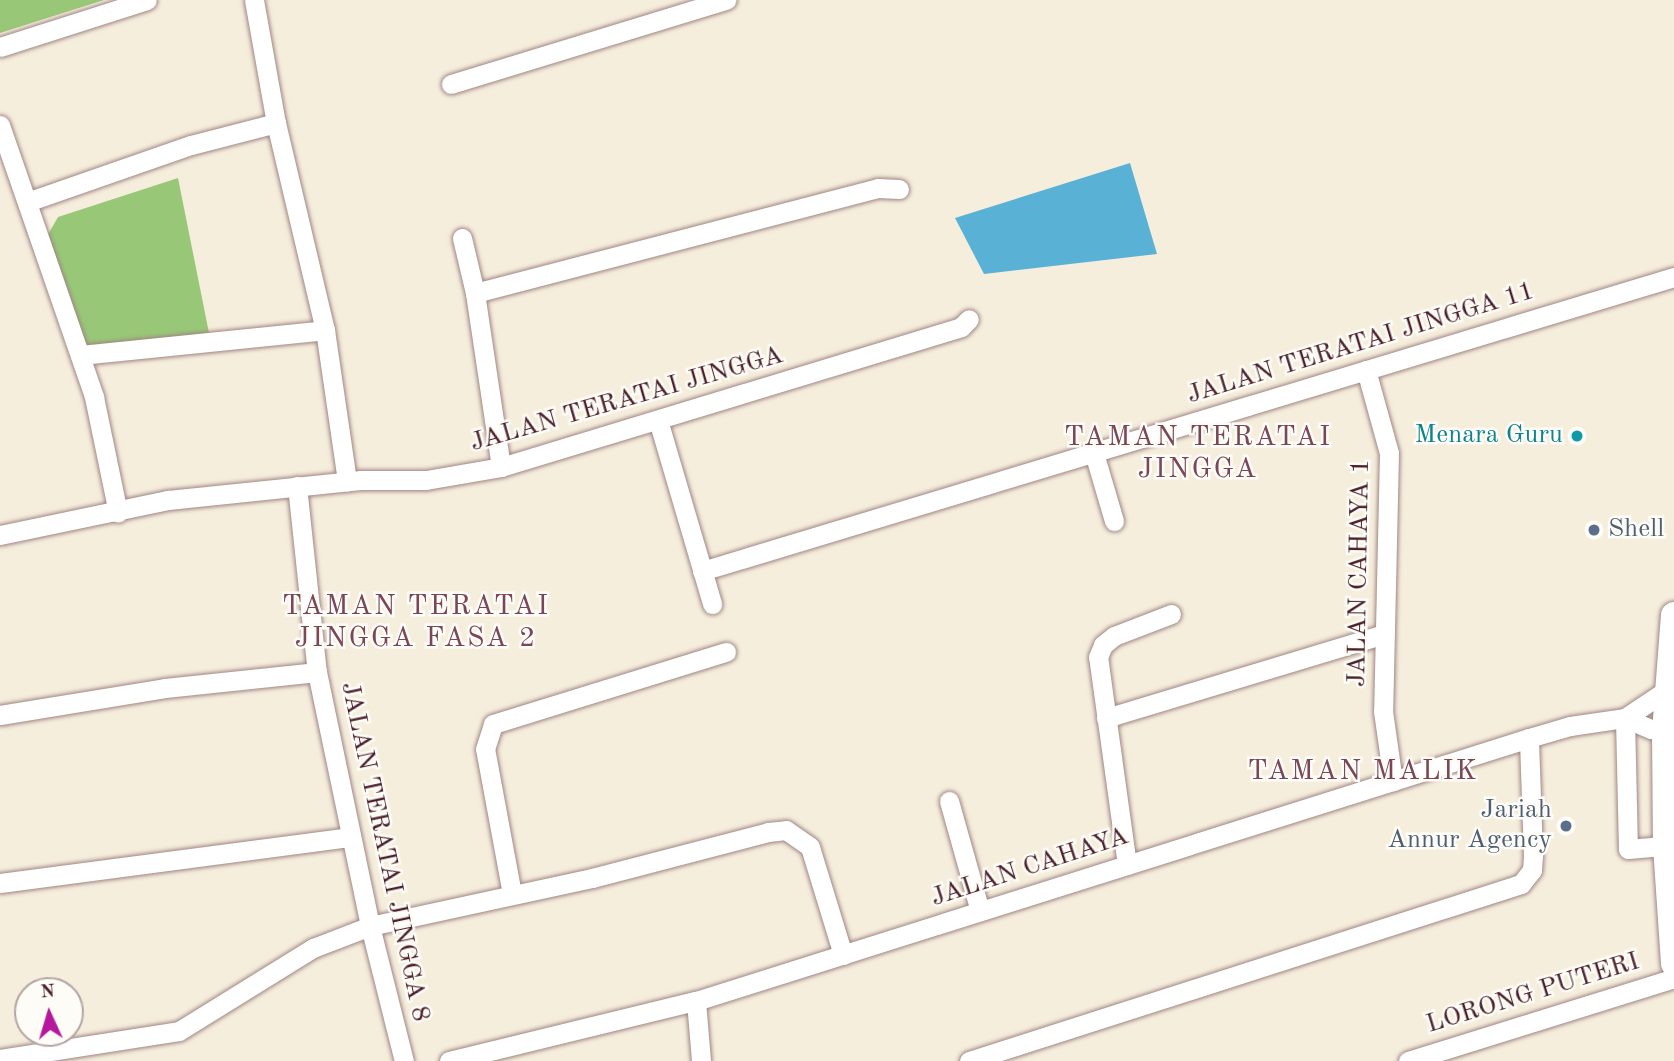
<!DOCTYPE html>
<html>
<head>
<meta charset="utf-8">
<style>
	body { margin:0 }
	#map { position:relative; width:1674px; height:1061px; overflow:hidden; background:#f6eedd; font-family:"Old Standard TT",serif }
	div>[style] { position:absolute }
	.green>* { inset:0; background:#98c877 }
	.water>* { inset:0; background:#59b1d6 }
	.roads { filter:drop-shadow(0 0 2px #a08684) drop-shadow(0 0 2px #a08684) }
	.street>* { height:19px; margin:-9.5px; padding:0 9.5px; transform-origin:9.5px; border-radius:9.5px; background:#fff }
	.secondary>* { height:26px; margin:-13px; padding:0 13px; transform-origin:13px; border-radius:13px; background:#fff }
	.dots>* { width:19px; height:19px; translate:-50% -50%; box-sizing:border-box; border:4px solid #fdfcf7; border-radius:50% }
	span { translate:-50% -50%; white-space:nowrap; text-align:center; line-height:1.15; -webkit-text-stroke:5px #fdfcf7; paint-order:stroke }
	.street-label { font-size:26px; color:#4a1f2b }
	.culture-label { font-size:26px; color:#0d838f }
	.right { translate:-100% -50%; text-align:right }
	.service-label { font-size:26px; color:#4e5e75 }
	.left { translate:0 -50%; text-align:left }
	.neighbourhood-label { font-size:28px; color:#7c4659; letter-spacing:2px }
	.north { position:absolute; left:14px; top:977px; width:70px; height:70px; box-sizing:border-box; background:#fdfcf7; border:2px solid #b5a4a5; border-radius:50%; rotate:356deg; font-size:19px; font-weight:700; line-height:28px; text-align:center; color:#4a1f2b }
	.north::after { content:''; display:block; margin:auto; width:24px; height:32px; background:#b5179e; clip-path:polygon(50% 0,100% 100%,50% 72%,0 100%) }
</style>
</head>
<body>
<div id="map">
	<div class="green">
		<i style="clip-path:polygon(0 0,104px 0,0 33px)"></i>
		<i style="clip-path:polygon(178px 178px,210px 338px,86px 349px,46px 238px,58px 217px)"></i>
	</div>
	<div class="water">
		<i style="clip-path:polygon(1130px 163px,1157px 254px,984px 274px,955px 218px)"></i>
	</div>
	<div class="roads">
		<div class="street">
			<i style="left:254px;top:0;width:125px;rotate:79.9deg"></i>
			<i style="left:276px;top:123px;width:213px;rotate:76.7deg"></i>
			<i style="left:325px;top:330px;width:153px;rotate:81.7deg"></i>
			<i style="left:0;top:47px;width:154px;rotate:-17.7deg"></i>
			<i style="left:451px;top:84px;width:288px;rotate:-17deg"></i>
			<i style="left:0;top:125px;width:288px;rotate:70.9deg"></i>
			<i style="left:94px;top:397px;width:118px;rotate:78.3deg"></i>
			<i style="left:27px;top:202px;width:174px;rotate:-19.2deg"></i>
			<i style="left:191px;top:145px;width:88px;rotate:-14.5deg"></i>
			<i style="left:462px;top:238px;width:57px;rotate:76.7deg"></i>
			<i style="left:475px;top:293px;width:176px;rotate:81.5deg"></i>
			<i style="left:475px;top:293px;width:416px;rotate:-14.6deg"></i>
			<i style="left:878px;top:188px;width:21px;rotate:3deg"></i>
			<i style="left:80px;top:355px;width:246px;rotate:-5.8deg"></i>
			<i style="left:1366px;top:370px;width:86px;rotate:74.5deg"></i>
			<i style="left:1389px;top:453px;width:258px;rotate:91.3deg"></i>
			<i style="left:1383px;top:711px;width:71px;rotate:81.9deg"></i>
			<i style="left:658px;top:420px;width:192px;rotate:73.6deg"></i>
			<i style="left:1094px;top:453px;width:71px;rotate:73.6deg"></i>
			<i style="left:297px;top:486px;width:187px;rotate:83.9deg"></i>
			<i style="left:317px;top:672px;width:259px;rotate:78.2deg"></i>
			<i style="left:370px;top:926px;width:139px;rotate:75.9deg"></i>
			<i style="left:0;top:535px;width:172px;rotate:-11.8deg"></i>
			<i style="left:168px;top:500px;width:193px;rotate:-5.9deg"></i>
			<i style="left:360px;top:480px;width:66px"></i>
			<i style="left:426px;top:480px;width:76px;rotate:-9.8deg"></i>
			<i style="left:501px;top:467px;width:481px;rotate:-16.9deg"></i>
			<i style="left:961px;top:327px;width:11px;rotate:-45deg"></i>
			<i style="left:702px;top:571px;width:1015px;rotate:-16.83deg"></i>
			<i style="left:0;top:715px;width:167px;rotate:-9.3deg"></i>
			<i style="left:165px;top:688px;width:153px;rotate:-6deg"></i>
			<i style="left:1106px;top:718px;width:291px;rotate:-16.8deg"></i>
			<i style="left:1625px;top:718px;width:131px;rotate:88.7deg"></i>
			<i style="left:1628px;top:849px;width:38px;rotate:-5deg"></i>
			<i style="left:1625px;top:718px;width:28px;rotate:23deg"></i>
			<i style="left:1651px;top:729px;width:23px;rotate:7deg"></i>
			<i style="left:949px;top:801px;width:114px;rotate:74.3deg"></i>
			<i style="left:1127px;top:865px;width:210px;rotate:-97.9deg"></i>
			<i style="left:1098px;top:657px;width:13px;rotate:-67deg"></i>
			<i style="left:1103px;top:645px;width:14px;rotate:-39deg"></i>
			<i style="left:1114px;top:636px;width:61px;rotate:-21.1deg"></i>
			<i style="left:0;top:883px;width:354px;rotate:-7.5deg"></i>
			<i style="left:512px;top:894px;width:147px;rotate:-100.5deg"></i>
			<i style="left:485px;top:749px;width:26px;rotate:-72deg"></i>
			<i style="left:493px;top:724px;width:244px;rotate:-17.2deg"></i>
			<i style="left:696px;top:1001px;width:60px;rotate:85.2deg"></i>
			<i style="left:0;top:1059px;width:181px;rotate:-8.9deg"></i>
			<i style="left:179px;top:1031px;width:158px;rotate:-31.8deg"></i>
			<i style="left:313px;top:948px;width:61px;rotate:-21.1deg"></i>
			<i style="left:370px;top:926px;width:227px;rotate:-12.2deg"></i>
			<i style="left:592px;top:878px;width:182px;rotate:-14.6deg"></i>
			<i style="left:768px;top:832px;width:18px;rotate:-6deg"></i>
			<i style="left:786px;top:830px;width:29px;rotate:35deg"></i>
			<i style="left:810px;top:847px;width:113px;rotate:73deg"></i>
			<i style="left:449px;top:1061px;width:254px;rotate:-13.7deg"></i>
			<i style="left:696px;top:1001px;width:874px;rotate:-17.52deg"></i>
			<i style="left:1529px;top:738px;width:43px;rotate:-16.3deg"></i>
			<i style="left:1570px;top:726px;width:56px;rotate:-8.3deg"></i>
			<i style="left:1625px;top:718px;width:50px;rotate:-33.7deg"></i>
			<i style="left:969px;top:1061px;width:580px;rotate:-17.78deg"></i>
			<i style="left:1521px;top:884px;width:18px;rotate:-52deg"></i>
			<i style="left:1532px;top:870px;width:15px;rotate:-86deg"></i>
			<i style="left:1533px;top:855px;width:117px;rotate:-92deg"></i>
			<i style="left:1408px;top:1061px;width:279px;rotate:-17.3deg"></i>
		</div>
		<div class="secondary">
			<i style="left:1674px;top:615px;width:116px;rotate:94.4deg"></i>
			<i style="left:1665px;top:731px;width:115px;rotate:89.5deg"></i>
			<i style="left:1666px;top:846px;width:118px;rotate:86.1deg"></i>
		</div>
	</div>
	<div class="dots">
		<i style="left:1577px;top:436px;background:#0f9aa8"></i>
		<i style="left:1594px;top:530px;background:#5c6f8a"></i>
		<i style="left:1566px;top:826px;background:#5c6f8a"></i>
	</div>
	<div class="street-label">
		<span style="left:1361px;top:344px;rotate:-17deg">JALAN TERATAI JINGGA 11</span>
		<span style="left:627px;top:400px;rotate:-16deg">JALAN TERATAI JINGGA</span>
		<span style="left:1360px;top:573px;rotate:-89deg">JALAN CAHAYA 1</span>
		<span style="left:384px;top:852px;rotate:78deg">JALAN TERATAI JINGGA 8</span>
		<span style="left:1030px;top:868px;rotate:-18deg">JALAN CAHAYA</span>
		<span style="left:1533px;top:994px;rotate:-17deg">LORONG PUTERI</span>
	</div>
	<div class="culture-label">
		<span class="right" style="left:1563px;top:436px">Menara Guru</span>
	</div>
	<div class="service-label">
		<span class="left" style="left:1608px;top:530px">Shell</span>
		<span class="right" style="left:1552px;top:826px">Jariah<br>Annur Agency</span>
	</div>
	<div class="neighbourhood-label">
		<span style="left:1198px;top:454px">TAMAN TERATAI<br>JINGGA</span>
		<span style="left:416px;top:623px">TAMAN TERATAI<br>JINGGA FASA 2</span>
		<span style="left:1363px;top:772px">TAMAN MALIK</span>
	</div>
	<div class="north">N</div>
</div>
</body>
</html>
